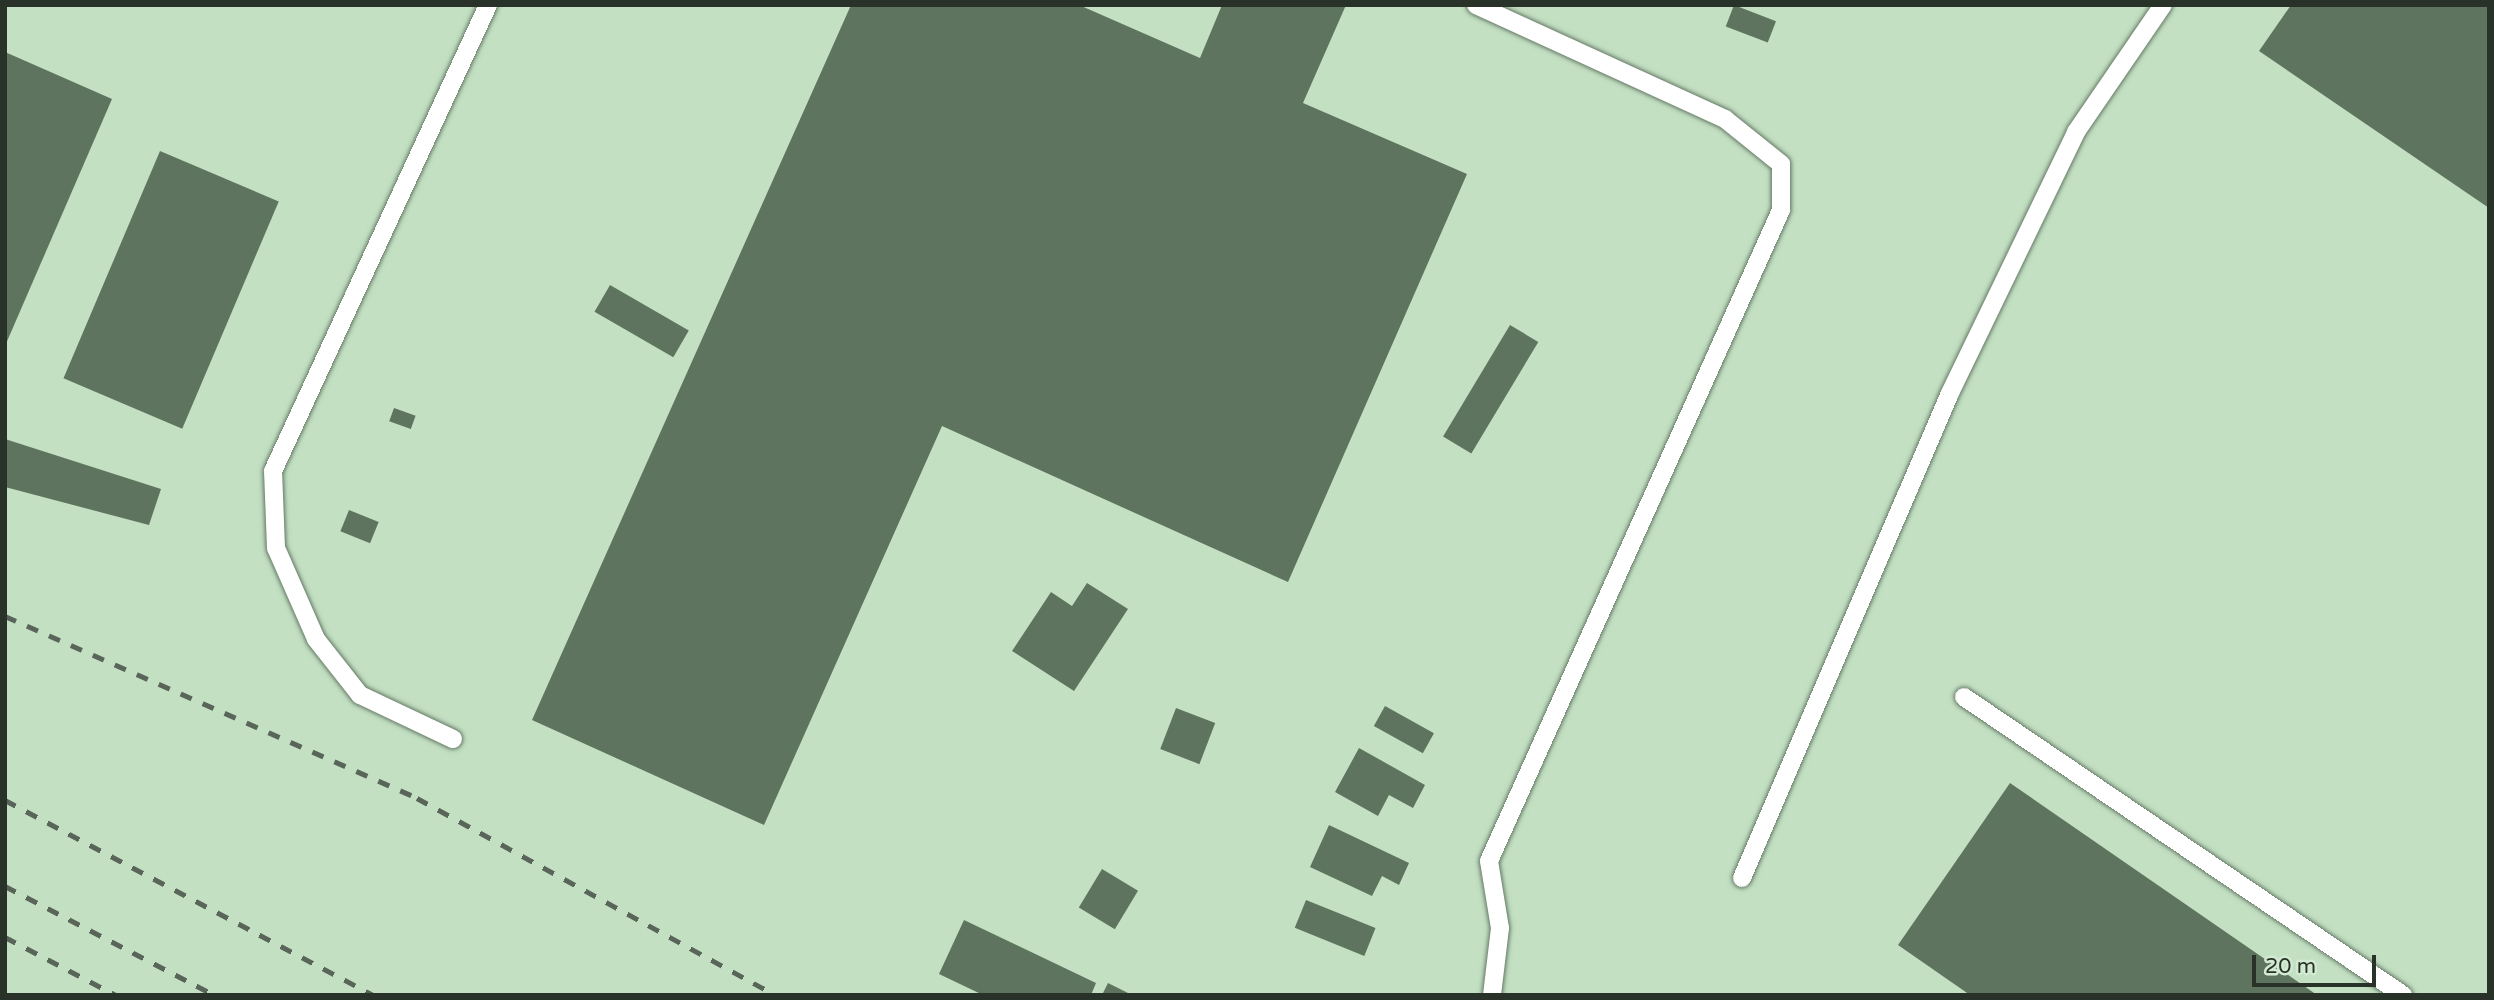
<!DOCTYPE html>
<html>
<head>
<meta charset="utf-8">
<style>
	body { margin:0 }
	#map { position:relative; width:2494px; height:1000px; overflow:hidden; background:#d2e9d2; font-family:"Varela Round",sans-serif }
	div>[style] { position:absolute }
	.built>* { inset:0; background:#c3e0c3; transform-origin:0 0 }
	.building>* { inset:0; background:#5f745f; transform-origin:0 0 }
	.roads { filter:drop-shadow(0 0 2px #657965) drop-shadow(0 0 2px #657965) }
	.lane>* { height:18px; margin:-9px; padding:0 9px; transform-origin:9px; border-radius:9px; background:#fff }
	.rail>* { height:5px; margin-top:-2.5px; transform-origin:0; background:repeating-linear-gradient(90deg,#586558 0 12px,transparent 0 24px) }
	span { translate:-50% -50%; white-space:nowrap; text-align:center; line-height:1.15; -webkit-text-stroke:7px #d2e9d2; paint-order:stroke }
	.frame { position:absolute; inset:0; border:7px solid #293229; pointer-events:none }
	.scale { position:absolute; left:2252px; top:955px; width:124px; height:32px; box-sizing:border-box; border:4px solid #293229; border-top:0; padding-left:9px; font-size:21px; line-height:24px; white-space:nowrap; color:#293229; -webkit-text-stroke:5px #d2e9d2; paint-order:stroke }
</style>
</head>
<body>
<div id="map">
	<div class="built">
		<i style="left:5px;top:5px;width:2484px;height:990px"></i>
	</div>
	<div class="building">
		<i style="clip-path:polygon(851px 5px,1079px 5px,1200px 58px,1222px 5px,1346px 5px,1303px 103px,1467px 174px,1288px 582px,942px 426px,764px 825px,532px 720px)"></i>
		<i style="left:1734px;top:5px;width:45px;height:23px;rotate:21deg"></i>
		<i style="clip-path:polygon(2291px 5px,2489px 5px,2489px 208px,2259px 51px)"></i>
		<i style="clip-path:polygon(5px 52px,112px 99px,5px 346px)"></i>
		<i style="left:160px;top:151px;width:129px;height:247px;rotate:23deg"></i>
		<i style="left:610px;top:285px;width:91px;height:31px;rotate:30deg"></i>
		<i style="left:1510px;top:325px;width:33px;height:130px;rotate:31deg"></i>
		<i style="left:394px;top:408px;width:23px;height:14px;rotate:20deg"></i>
		<i style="clip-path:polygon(5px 439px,161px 489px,149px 525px,5px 487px)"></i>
		<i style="left:349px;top:510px;width:32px;height:23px;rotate:22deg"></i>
		<i style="clip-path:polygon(1087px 583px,1128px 609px,1074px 691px,1012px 651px,1051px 592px,1072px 606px)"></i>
		<i style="left:1385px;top:706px;width:56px;height:23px;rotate:29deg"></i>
		<i style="left:1176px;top:708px;width:42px;height:44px;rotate:21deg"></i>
		<i style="clip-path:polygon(1359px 748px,1425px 785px,1413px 808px,1389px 795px,1378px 816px,1335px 792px)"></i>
		<i style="clip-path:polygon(2010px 783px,2317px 995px,1970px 995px,1898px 945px)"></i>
		<i style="clip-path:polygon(1329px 825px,1409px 863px,1399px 885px,1382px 876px,1372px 896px,1310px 867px)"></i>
		<i style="left:1102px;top:869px;width:42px;height:45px;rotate:31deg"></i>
		<i style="left:1306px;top:900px;width:75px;height:30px;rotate:22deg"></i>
		<i style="clip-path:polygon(964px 920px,1096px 983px,1091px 995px,983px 995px,939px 974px)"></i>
		<i style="clip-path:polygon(1108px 983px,1132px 995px,1102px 995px)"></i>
	</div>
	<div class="roads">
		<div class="lane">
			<i style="left:1476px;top:5px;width:274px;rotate:24.6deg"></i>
			<i style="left:1725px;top:119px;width:72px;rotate:38.8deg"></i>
			<i style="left:1781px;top:164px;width:46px;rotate:90deg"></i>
			<i style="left:1781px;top:210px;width:713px;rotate:114.16deg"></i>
			<i style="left:1489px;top:861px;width:68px;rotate:80.7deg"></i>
			<i style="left:1500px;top:928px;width:67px;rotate:96.8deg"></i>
			<i style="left:1964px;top:697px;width:531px;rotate:34.17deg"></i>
			<i style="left:453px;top:739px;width:103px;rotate:-154.7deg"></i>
			<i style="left:360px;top:695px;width:71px;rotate:-128.2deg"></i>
			<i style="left:316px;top:639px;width:99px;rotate:-113.7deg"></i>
			<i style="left:276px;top:548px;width:77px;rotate:-92.2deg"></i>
			<i style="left:273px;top:471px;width:513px;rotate:-65.23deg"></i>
			<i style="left:1742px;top:878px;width:528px;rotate:-66.79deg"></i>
			<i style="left:1950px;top:393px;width:290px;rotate:-64.2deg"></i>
			<i style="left:2076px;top:132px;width:154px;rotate:-55.6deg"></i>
		</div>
	</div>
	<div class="rail">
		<i style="left:5px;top:616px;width:450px;rotate:23.8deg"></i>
		<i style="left:417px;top:798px;width:409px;rotate:28.8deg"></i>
		<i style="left:5px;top:800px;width:417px;rotate:27.9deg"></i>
		<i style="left:5px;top:886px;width:236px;rotate:27.5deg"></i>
		<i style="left:5px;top:937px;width:125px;rotate:27.6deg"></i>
	</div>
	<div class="frame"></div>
	<div class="scale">20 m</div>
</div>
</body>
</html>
